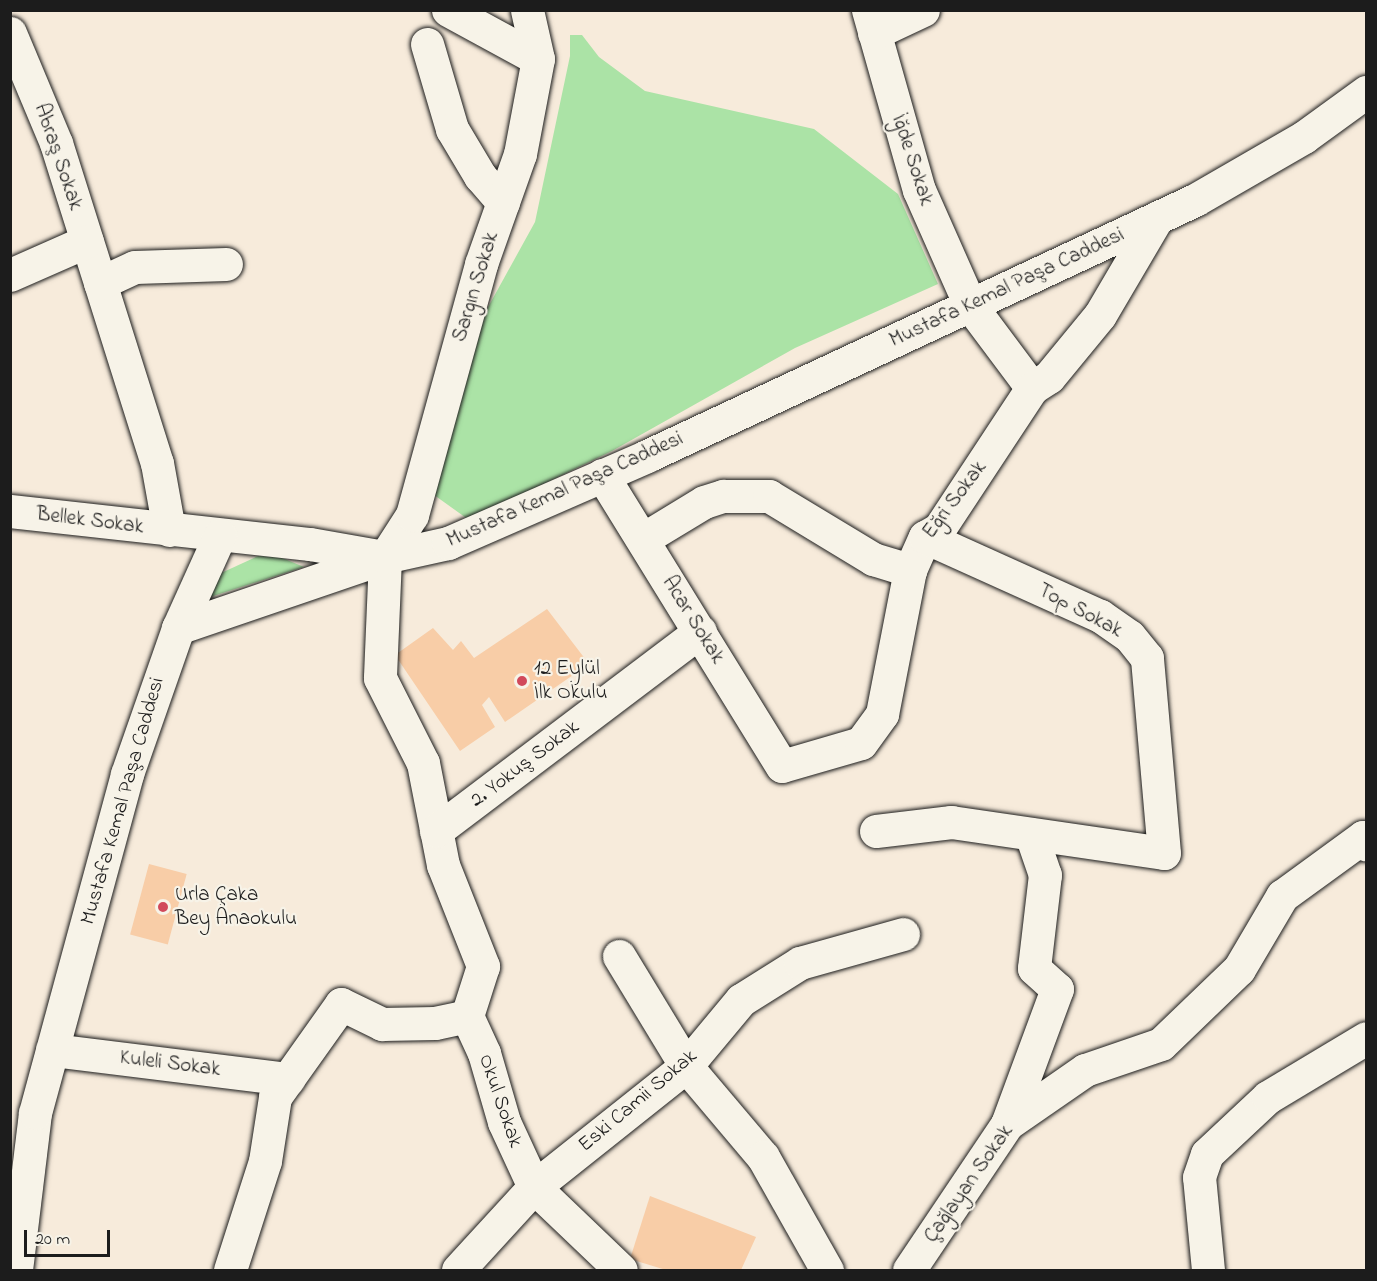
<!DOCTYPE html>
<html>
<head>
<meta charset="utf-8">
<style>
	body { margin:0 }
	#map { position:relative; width:1377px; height:1281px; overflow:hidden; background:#f7ebdb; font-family:"Indie Flower",sans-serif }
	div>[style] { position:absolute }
	.green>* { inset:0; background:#abe3a6 }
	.building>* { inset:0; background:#f8cda7; transform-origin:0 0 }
	.roads { filter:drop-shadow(0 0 2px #1c1c1c) drop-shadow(0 0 2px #1c1c1c) }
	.minor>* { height:33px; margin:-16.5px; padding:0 16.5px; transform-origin:16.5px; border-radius:16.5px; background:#f7f3e8 }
	.dots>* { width:16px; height:16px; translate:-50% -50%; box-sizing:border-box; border:3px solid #f7f3e8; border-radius:50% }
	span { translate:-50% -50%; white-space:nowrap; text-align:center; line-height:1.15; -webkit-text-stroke:4.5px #f7f3e8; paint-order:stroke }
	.street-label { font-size:21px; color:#1c1c1c }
	.poi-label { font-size:21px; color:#1c1c1c }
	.left { translate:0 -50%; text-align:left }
	.frame { position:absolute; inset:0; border:12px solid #1c1c1c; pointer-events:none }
	.scale { position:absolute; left:24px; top:1230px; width:86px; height:27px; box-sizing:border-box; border:3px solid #1c1c1c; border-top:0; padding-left:8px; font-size:18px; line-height:21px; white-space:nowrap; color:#1c1c1c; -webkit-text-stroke:4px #f7f3e8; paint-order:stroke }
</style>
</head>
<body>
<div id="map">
	<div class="green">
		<i style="clip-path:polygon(570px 35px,582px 35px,599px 57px,645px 91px,814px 129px,898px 194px,938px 284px,795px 348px,612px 451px,469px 520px,416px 482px,465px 349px,535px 222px,570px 56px)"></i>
		<i style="clip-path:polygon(258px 556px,280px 557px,304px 567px,207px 598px,219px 574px)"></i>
	</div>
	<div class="building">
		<i style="clip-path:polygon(547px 609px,589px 664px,505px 722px,489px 697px,482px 705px,495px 727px,460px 751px,395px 655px,433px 628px,453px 650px,461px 641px,474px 658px)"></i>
		<i style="left:149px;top:864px;width:39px;height:73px;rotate:15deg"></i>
		<i style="clip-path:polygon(650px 1196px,756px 1237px,741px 1270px,666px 1270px,630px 1259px)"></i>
	</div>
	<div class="roads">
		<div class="minor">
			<i style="left:448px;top:10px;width:102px;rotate:28.6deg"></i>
			<i style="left:868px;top:10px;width:187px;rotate:74.2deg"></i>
			<i style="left:919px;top:190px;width:126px;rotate:66.1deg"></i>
			<i style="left:970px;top:305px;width:104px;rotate:53.2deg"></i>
			<i style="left:10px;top:33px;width:119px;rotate:67.3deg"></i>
			<i style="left:56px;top:143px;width:336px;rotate:72.5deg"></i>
			<i style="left:157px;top:463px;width:68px;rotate:79.8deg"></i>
			<i style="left:874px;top:33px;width:54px;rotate:-25.1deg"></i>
			<i style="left:427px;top:44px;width:89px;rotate:73.6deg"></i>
			<i style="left:452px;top:129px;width:55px;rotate:59.2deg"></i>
			<i style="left:480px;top:176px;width:35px;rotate:49deg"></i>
			<i style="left:10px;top:275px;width:84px;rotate:-23.8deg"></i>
			<i style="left:100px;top:283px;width:38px;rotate:-25deg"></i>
			<i style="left:135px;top:267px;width:91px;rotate:-1.9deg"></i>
			<i style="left:602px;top:475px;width:342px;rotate:58.3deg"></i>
			<i style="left:782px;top:766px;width:82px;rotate:-16.2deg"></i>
			<i style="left:861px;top:743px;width:36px;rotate:-54deg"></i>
			<i style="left:882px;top:714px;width:147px;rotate:-79deg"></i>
			<i style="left:910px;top:570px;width:36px;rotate:-66deg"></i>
			<i style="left:925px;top:537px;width:16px;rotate:-30deg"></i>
			<i style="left:939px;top:529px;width:169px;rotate:-56.6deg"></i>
			<i style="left:1032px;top:388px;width:20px;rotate:-33deg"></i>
			<i style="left:1049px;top:377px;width:80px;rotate:-50.6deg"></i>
			<i style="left:1100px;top:315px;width:113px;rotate:-59.6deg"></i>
			<i style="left:10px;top:511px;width:302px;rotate:6.3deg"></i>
			<i style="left:310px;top:544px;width:75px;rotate:10deg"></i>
			<i style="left:643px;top:539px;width:71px;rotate:-31.2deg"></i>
			<i style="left:704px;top:502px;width:20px;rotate:-18deg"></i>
			<i style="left:723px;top:496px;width:46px"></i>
			<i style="left:769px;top:496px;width:122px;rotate:31.2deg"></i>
			<i style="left:873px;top:559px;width:39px;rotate:17deg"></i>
			<i style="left:385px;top:557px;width:50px;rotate:-57.3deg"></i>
			<i style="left:412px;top:515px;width:260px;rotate:-74.6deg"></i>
			<i style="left:481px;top:264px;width:117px;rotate:-70.5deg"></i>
			<i style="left:520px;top:154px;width:97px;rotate:-79.3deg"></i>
			<i style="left:538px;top:59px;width:50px;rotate:-102.7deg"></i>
			<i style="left:385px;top:557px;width:121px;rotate:92.4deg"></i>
			<i style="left:380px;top:678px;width:95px;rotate:63.2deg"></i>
			<i style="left:423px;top:763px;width:104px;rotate:78.9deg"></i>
			<i style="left:443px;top:865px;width:109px;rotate:68.4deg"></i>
			<i style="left:483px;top:966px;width:52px;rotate:107.7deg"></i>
			<i style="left:178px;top:628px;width:102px;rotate:-65.7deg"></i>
			<i style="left:436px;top:831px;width:331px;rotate:-37.1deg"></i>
			<i style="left:876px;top:831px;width:76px;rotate:-6.8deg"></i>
			<i style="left:951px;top:822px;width:215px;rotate:8.3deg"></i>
			<i style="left:1164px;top:853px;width:196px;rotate:-95deg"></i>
			<i style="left:1147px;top:658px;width:28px;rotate:-129deg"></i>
			<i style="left:1129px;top:636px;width:35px;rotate:-145deg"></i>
			<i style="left:1100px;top:616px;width:192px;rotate:-155.7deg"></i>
			<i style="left:619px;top:956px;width:129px;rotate:58.7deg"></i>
			<i style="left:686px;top:1066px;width:119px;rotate:49.8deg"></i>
			<i style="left:763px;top:1157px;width:130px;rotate:60.5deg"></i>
			<i style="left:467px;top:1016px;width:41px;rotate:65.3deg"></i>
			<i style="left:484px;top:1053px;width:72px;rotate:73.8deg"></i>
			<i style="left:504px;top:1122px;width:72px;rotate:65.2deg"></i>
			<i style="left:534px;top:1187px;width:120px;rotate:43.7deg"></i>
			<i style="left:52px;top:1050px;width:238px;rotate:7deg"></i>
			<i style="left:1007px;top:1124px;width:144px;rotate:-69.7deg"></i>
			<i style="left:1057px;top:989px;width:31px;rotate:-138deg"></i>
			<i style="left:1034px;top:968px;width:94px;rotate:-83.3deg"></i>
			<i style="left:1045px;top:875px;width:43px;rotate:-108.9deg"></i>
			<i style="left:16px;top:1270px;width:158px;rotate:-83.1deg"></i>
			<i style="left:35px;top:1113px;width:351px;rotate:-74.8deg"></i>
			<i style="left:127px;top:774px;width:155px;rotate:-70.7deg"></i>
			<i style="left:178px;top:628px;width:219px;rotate:-18.9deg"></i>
			<i style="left:385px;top:557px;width:65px;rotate:-12.5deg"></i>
			<i style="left:448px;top:543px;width:217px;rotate:-23.6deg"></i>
			<i style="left:647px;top:456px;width:605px;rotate:-25.04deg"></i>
			<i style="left:1195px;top:200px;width:126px;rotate:-30deg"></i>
			<i style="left:1304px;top:137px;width:77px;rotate:-36deg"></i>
			<i style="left:230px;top:1270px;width:114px;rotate:-72.2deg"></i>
			<i style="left:265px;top:1161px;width:65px;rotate:-81.1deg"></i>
			<i style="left:275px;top:1097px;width:114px;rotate:-54.6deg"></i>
			<i style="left:341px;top:1004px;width:46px;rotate:26deg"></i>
			<i style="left:382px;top:1024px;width:53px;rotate:-1.1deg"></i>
			<i style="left:435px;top:1023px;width:33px;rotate:-12deg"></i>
			<i style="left:458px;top:1270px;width:113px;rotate:-47.5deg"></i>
			<i style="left:534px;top:1187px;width:194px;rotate:-38.5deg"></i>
			<i style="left:686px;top:1066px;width:86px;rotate:-50.2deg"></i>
			<i style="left:741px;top:1000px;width:70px;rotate:-32.1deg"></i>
			<i style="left:800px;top:963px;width:107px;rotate:-15.7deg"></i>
			<i style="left:909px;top:1270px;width:176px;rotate:-56.1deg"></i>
			<i style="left:1007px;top:1124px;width:95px;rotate:-34.7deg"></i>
			<i style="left:1085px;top:1070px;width:80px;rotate:-18.9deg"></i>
			<i style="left:1161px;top:1044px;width:108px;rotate:-43.9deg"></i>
			<i style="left:1239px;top:969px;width:85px;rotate:-59.5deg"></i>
			<i style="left:1282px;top:896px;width:100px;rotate:-36.1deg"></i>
			<i style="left:1363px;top:837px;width:8px;rotate:67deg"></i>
			<i style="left:1208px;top:1270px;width:93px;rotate:-95.5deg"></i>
			<i style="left:1199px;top:1177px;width:24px;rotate:-71deg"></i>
			<i style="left:1207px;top:1154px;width:83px;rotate:-43.1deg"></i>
			<i style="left:1268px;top:1097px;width:114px;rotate:-31deg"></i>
		</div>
	</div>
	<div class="dots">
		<i style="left:522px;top:681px;background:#d1495b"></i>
		<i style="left:163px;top:907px;background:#d1495b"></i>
	</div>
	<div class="street-label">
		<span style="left:58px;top:157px;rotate:71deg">Abraş Sokak</span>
		<span style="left:912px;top:160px;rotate:72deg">İğde Sokak</span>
		<span style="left:476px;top:287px;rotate:-73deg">Sargın Sokak</span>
		<span style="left:1007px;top:288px;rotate:-25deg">Mustafa Kemal Paşa Caddesi</span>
		<span style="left:565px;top:490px;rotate:-24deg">Mustafa Kemal Paşa Caddesi</span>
		<span style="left:955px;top:500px;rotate:-53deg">Eğri Sokak</span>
		<span style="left:90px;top:521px;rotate:7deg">Bellek Sokak</span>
		<span style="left:1080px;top:611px;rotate:28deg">Top Sokak</span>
		<span style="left:693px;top:620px;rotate:58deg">Acar Sokak</span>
		<span style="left:525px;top:764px;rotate:-37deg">2. Yokuş Sokak</span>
		<span style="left:123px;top:801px;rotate:-74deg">Mustafa Kemal Paşa Caddesi</span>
		<span style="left:170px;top:1064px;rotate:7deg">Kuleli Sokak</span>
		<span style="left:500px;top:1101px;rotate:71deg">Okul Sokak</span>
		<span style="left:638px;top:1101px;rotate:-40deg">Eski Camii Sokak</span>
		<span style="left:969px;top:1184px;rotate:-55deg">Çağlayan Sokak</span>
	</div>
	<div class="poi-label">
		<span class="left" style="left:534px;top:681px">12 Eylül<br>İlk Okulu</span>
		<span class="left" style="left:175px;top:907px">Urla Çaka<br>Bey Anaokulu</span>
	</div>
	<div class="frame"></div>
	<div class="scale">20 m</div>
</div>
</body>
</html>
